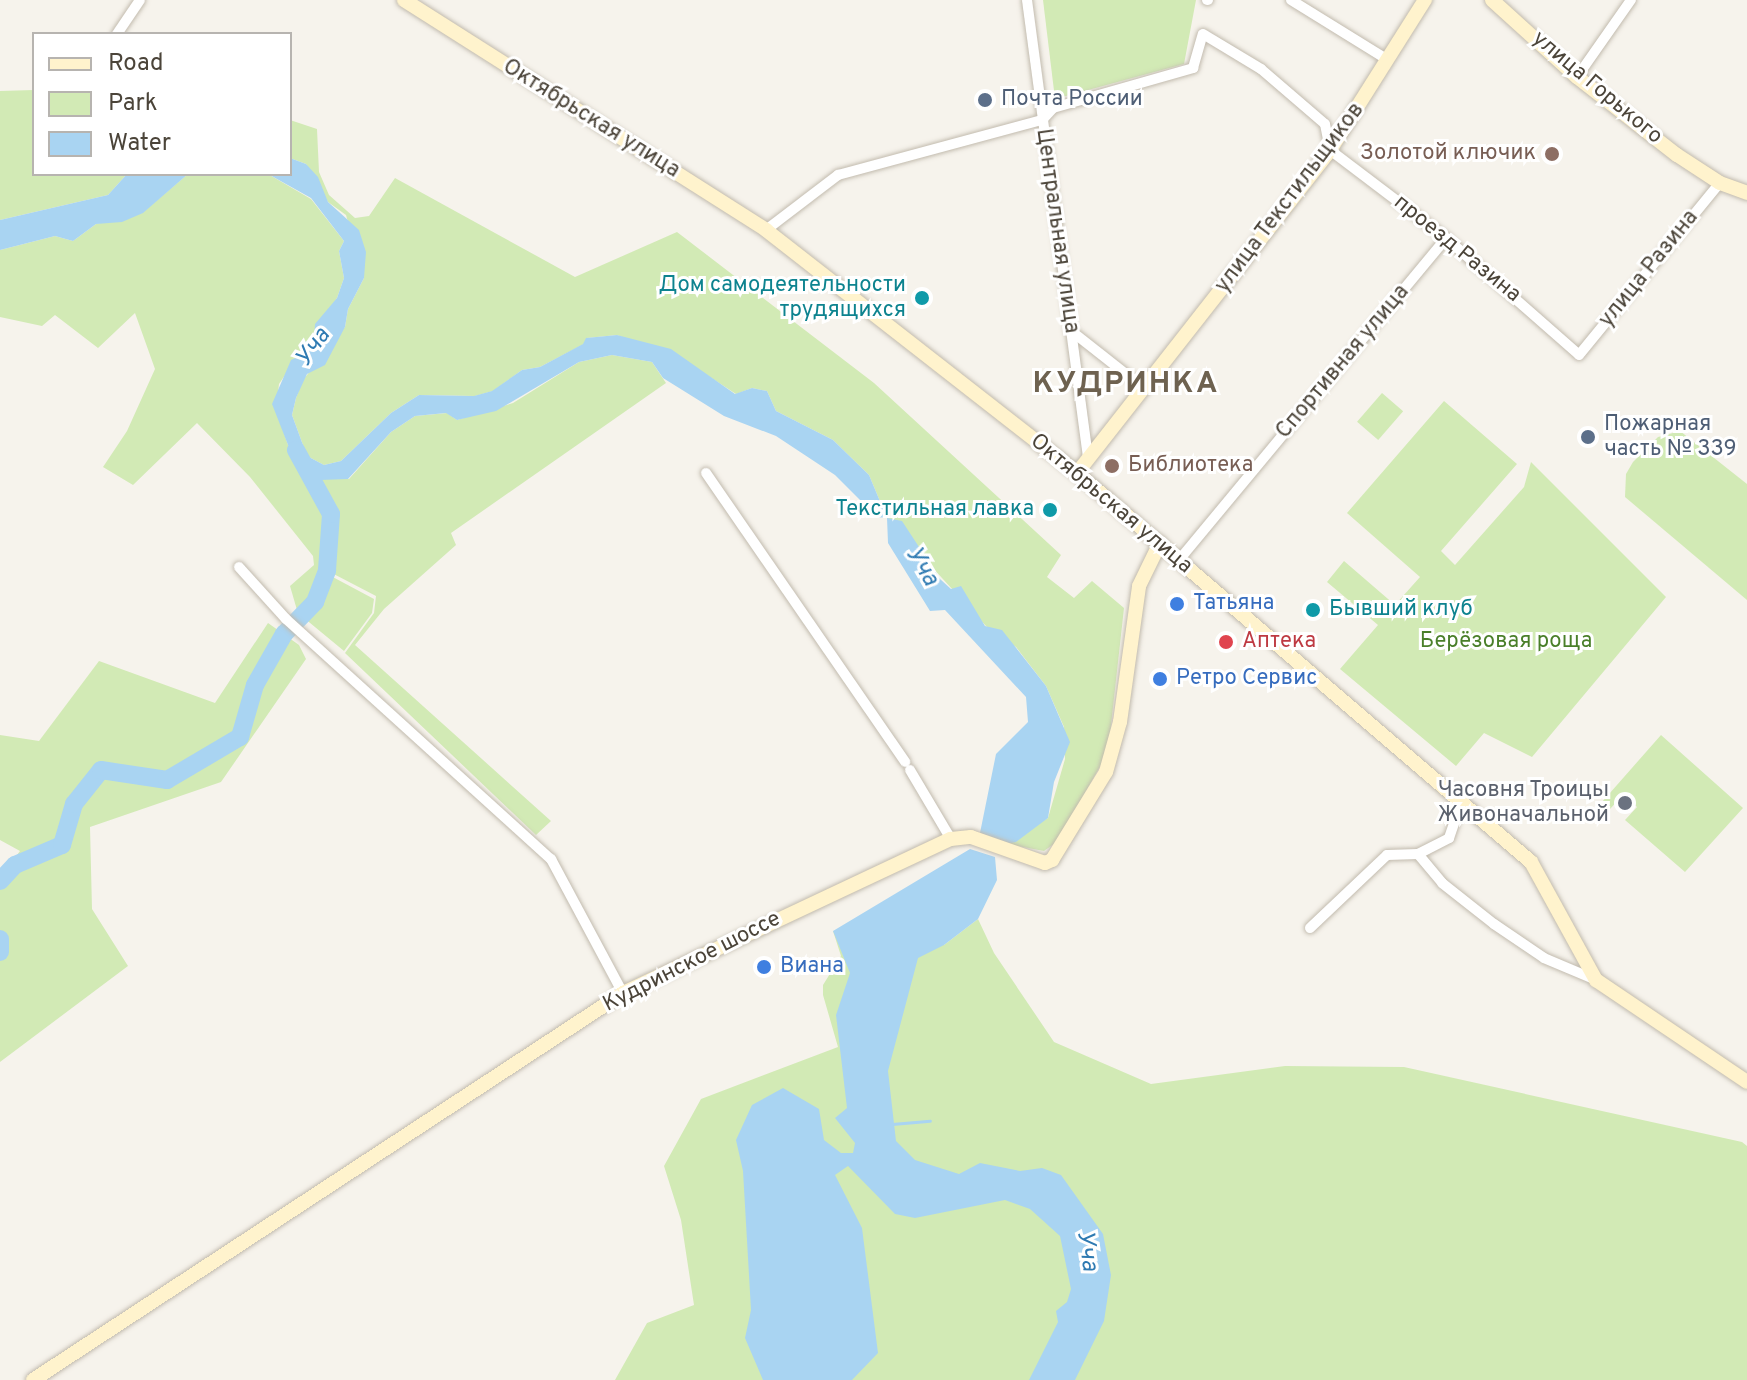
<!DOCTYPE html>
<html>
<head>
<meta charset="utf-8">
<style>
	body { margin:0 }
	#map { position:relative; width:1747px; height:1380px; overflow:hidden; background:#f6f3ec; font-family:Overpass,sans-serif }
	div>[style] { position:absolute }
	.green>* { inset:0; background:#d2eab5; transform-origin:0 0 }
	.water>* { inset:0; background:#a9d4f2 }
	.stream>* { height:3px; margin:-1.5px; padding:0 1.5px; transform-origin:1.5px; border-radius:1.5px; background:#a9d4f2 }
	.river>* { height:18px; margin:-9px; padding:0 9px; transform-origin:9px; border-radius:9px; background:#a9d4f2 }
	.roads { filter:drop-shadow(0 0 2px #c2bbae) drop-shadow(0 0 2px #c2bbae) }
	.street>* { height:10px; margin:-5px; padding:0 5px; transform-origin:5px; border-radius:5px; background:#fff }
	.secondary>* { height:14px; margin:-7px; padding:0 7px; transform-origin:7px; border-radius:7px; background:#fff3cd }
	.dots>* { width:22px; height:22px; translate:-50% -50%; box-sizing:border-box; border:4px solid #fff; border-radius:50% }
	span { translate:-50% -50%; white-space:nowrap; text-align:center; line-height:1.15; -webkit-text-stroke:6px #fff; paint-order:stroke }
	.street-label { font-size:22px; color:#4b4439 }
	.service-label { font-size:22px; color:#4e5e75 }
	.left { translate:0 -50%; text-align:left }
	.education-label { font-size:22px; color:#785e54 }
	.right { translate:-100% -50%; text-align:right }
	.culture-label { font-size:22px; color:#0d838f }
	.shop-label { font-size:22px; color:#366cbe }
	.health-label { font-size:22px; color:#be3a42 }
	.park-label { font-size:22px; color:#4a7f2a }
	.worship-label { font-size:22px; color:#5b616d }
	.water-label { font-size:24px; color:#2e7ab2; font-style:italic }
	.district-label { font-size:30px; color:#6e6250; font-weight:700; letter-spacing:2px }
	.legend { position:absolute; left:32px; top:32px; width:260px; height:144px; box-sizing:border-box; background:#fff; border:2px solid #b7b4b0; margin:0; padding:10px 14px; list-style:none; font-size:24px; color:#4b4439 }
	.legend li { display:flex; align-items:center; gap:16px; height:40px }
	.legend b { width:40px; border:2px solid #b7b4b0 }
</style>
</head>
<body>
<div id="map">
	<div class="green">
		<i style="clip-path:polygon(1043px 0,1196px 0,1184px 64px,1055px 99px)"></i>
		<i style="clip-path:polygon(34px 90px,34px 174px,127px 174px,108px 195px,0 220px,0 91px)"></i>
		<i style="clip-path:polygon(290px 120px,317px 129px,319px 172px,329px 195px,355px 218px,369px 216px,395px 178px,575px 277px,677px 232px,874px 383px,1061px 555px,1047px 577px,1074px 598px,1092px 581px,1124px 608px,1108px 752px,1058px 841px,1044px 851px,1006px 844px,1048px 818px,1065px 759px,1064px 727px,1046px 686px,1016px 647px,986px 626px,887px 518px,869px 475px,833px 440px,776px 411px,767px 391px,752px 388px,736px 394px,687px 362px,617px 335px,587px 338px,584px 344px,540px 367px,522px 370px,493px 391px,475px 396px,419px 395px,391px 413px,341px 461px,324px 465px,307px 456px,292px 415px,296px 398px,303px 380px,345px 327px,348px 309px,364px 278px,346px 215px,328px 202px,306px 164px,290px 158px)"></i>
		<i style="clip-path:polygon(188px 174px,268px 174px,311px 199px,344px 241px,339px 251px,344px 278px,337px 298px,279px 384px,276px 410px,288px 445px,327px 478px,349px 479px,391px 432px,415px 416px,447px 413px,457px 420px,513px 403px,579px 362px,612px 355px,652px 362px,666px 383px,451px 533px,456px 545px,384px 609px,355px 645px,551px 821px,536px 835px,345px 653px,374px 613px,376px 596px,326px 570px,310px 600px,297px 610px,290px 586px,314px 565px,313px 556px,250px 477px,197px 423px,133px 485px,103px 467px,127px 431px,155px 369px,135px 313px,98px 348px,55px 315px,42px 326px,0 317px,0 250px,55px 236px,73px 241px,96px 224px,142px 213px)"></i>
		<i style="left:1382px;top:393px;width:28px;height:38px;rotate:41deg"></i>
		<i style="clip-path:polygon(1444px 401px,1517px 464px,1441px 551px,1455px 565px,1524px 487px,1531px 462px,1666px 597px,1532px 757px,1484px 733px,1456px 766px,1340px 669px,1378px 625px,1327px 582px,1344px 561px,1395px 605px,1420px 577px,1347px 513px)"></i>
		<i style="clip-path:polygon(1680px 431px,1747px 484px,1747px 600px,1625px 497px,1626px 474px,1633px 462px,1658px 437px)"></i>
		<i style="clip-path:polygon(329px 575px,374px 599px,372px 613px,344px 651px,298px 613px,312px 602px,317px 604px)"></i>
		<i style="clip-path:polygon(268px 623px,299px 645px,306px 659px,221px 782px,90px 827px,92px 909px,128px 966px,0 1062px,0 878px,20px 851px,0 840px,0 735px,39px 741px,99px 661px,215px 703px)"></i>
		<i style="clip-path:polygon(1661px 735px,1743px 808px,1685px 872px,1625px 820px,1637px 807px,1623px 795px,1610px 809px,1602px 802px)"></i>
		<i style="clip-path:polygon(978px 919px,994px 953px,1054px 1042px,1151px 1084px,1285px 1066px,1404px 1067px,1742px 1142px,1747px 1146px,1747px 1380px,615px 1380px,647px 1323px,694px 1305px,681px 1220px,664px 1166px,701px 1099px,838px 1047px,823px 995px,823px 985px,841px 956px,833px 931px,944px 945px)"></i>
	</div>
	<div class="water">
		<i style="clip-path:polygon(290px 158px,306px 164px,318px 177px,328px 202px,359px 230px,366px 252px,364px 278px,348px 309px,345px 327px,325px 365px,307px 374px,296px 398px,292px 415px,307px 456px,324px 465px,341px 461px,391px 413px,419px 395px,474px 396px,492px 391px,522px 370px,540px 367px,583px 344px,586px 338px,617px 335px,671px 349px,735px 394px,752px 388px,767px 391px,776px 411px,833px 440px,869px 475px,887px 518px,902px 521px,940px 579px,951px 589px,961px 586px,985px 626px,1002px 630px,1046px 686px,1070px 742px,1054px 782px,1048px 818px,1016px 842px,1006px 844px,980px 833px,996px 754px,1028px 722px,1026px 697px,945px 610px,930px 611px,888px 543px,887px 518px,877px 517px,835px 475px,776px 436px,724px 416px,663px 378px,652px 362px,612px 355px,579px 362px,496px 411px,457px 420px,446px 413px,415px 416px,391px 432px,348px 479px,320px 480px,288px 445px,272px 404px,291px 360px,300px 356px,302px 343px,314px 338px,315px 324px,337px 298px,344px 278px,339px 251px,344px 241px,311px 198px,268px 174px,290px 174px)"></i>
		<i style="clip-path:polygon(127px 174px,188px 174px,143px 213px,122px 222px,96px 224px,73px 241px,55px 236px,0 250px,0 220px,108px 195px)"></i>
		<i style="clip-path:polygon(970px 849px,995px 857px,997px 880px,978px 919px,944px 945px,918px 958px,888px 1071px,896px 1141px,915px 1160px,959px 1174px,980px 1163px,1020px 1171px,1042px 1168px,1061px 1175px,1103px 1234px,1111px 1275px,1104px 1321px,1075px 1380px,1029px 1380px,1058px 1322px,1056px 1311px,1067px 1302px,1071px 1289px,1060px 1236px,1030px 1209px,1005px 1200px,915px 1218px,895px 1214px,848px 1166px,835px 1175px,862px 1228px,878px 1353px,852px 1380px,763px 1380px,745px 1338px,751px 1310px,743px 1171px,736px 1140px,752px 1105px,783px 1088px,819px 1109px,824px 1140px,841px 1153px,853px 1153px,855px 1143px,835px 1118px,847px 1108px,836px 1015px,850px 973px,833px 931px)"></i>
	</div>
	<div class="stream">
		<i style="left:892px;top:1124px;width:38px;rotate:-5deg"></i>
	</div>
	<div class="river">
		<i style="left:0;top:881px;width:22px;rotate:-47deg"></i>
		<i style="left:15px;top:865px;width:51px;rotate:-23.1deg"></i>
		<i style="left:62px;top:845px;width:43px;rotate:-73.7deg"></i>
		<i style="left:74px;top:804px;width:43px;rotate:-51.5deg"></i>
		<i style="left:101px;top:770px;width:67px;rotate:8.6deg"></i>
		<i style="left:167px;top:780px;width:85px;rotate:-30.5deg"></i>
		<i style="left:240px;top:737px;width:54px;rotate:-73.9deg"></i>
		<i style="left:255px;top:685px;width:59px;rotate:-60.4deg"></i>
		<i style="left:284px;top:634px;width:45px;rotate:-45.9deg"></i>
		<i style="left:315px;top:602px;width:34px;rotate:-69deg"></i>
		<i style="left:327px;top:570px;width:56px;rotate:-85.9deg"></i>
		<i style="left:331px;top:514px;width:73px;rotate:-118.7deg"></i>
		<i style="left:0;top:939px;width:13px;rotate:90deg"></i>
	</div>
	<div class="roads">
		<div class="street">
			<i style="left:1027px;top:0;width:463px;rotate:82.4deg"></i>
			<i style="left:1207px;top:0;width:1px"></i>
			<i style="left:1291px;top:0;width:114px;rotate:31.7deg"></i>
			<i style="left:117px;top:34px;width:41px;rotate:-55.9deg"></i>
			<i style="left:1577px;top:77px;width:94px;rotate:-55deg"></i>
			<i style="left:766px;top:230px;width:91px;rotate:-37.4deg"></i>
			<i style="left:838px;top:175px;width:211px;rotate:-15.1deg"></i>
			<i style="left:1042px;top:120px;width:16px;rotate:-47deg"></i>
			<i style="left:1053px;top:108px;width:146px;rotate:-15.9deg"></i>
			<i style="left:1193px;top:68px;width:35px;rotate:-74deg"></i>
			<i style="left:1203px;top:34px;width:68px;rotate:31.1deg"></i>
			<i style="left:1261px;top:69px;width:84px;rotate:40.7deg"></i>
			<i style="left:1325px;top:124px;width:26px;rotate:79deg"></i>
			<i style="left:1330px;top:150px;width:146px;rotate:37.2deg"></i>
			<i style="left:1446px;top:238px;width:177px;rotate:41.3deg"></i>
			<i style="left:1579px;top:355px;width:222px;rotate:-50.7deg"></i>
			<i style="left:1070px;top:330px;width:95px;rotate:38.2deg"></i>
			<i style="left:706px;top:473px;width:351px;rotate:55.4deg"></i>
			<i style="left:1179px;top:560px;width:418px;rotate:-50.3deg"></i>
			<i style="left:239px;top:567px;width:70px;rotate:47.9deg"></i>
			<i style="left:286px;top:619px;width:358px;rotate:42.2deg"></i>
			<i style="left:551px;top:859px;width:152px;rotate:61.8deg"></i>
			<i style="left:910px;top:770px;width:80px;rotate:59.3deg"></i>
			<i style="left:1418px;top:854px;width:35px;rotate:-27deg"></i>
			<i style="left:1449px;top:838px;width:31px;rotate:-71deg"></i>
			<i style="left:1459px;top:809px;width:11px;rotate:-105deg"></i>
			<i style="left:1310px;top:928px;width:106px;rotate:-43.5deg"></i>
			<i style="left:1387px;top:855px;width:31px;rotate:-2deg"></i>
			<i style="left:1418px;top:854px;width:38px;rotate:50deg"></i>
			<i style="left:1442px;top:883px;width:66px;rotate:38.3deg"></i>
			<i style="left:1494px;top:924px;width:60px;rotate:34.2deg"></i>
			<i style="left:1544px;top:958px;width:56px;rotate:22.9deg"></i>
		</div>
		<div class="secondary">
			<i style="left:404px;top:0;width:429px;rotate:32.4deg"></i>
			<i style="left:766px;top:230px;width:395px;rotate:38deg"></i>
			<i style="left:1077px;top:473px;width:598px;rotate:40.59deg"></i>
			<i style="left:1531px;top:862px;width:135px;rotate:61.2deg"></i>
			<i style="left:1596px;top:980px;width:182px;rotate:34deg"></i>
			<i style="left:1492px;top:0;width:115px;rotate:42.2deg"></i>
			<i style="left:1577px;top:77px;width:127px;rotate:38deg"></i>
			<i style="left:1677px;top:155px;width:51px;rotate:33.1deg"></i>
			<i style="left:1720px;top:183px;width:29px;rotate:20deg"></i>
			<i style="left:1077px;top:473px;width:410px;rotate:-51.9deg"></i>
			<i style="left:1330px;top:150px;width:178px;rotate:-57.7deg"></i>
			<i style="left:33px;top:1380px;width:706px;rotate:-33.26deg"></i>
			<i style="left:623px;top:993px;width:362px;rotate:-25.2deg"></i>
			<i style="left:951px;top:839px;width:20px;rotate:-6deg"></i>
			<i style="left:971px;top:837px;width:78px;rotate:19.4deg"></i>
			<i style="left:1045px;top:863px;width:8px;rotate:-23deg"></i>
			<i style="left:1052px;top:860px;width:103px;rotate:-58.5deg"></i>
			<i style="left:1106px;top:772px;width:52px;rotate:-74.4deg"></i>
			<i style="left:1120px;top:722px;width:137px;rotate:-82deg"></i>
			<i style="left:1139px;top:586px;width:48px;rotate:-64deg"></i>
		</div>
	</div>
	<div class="dots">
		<i style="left:985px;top:100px;background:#5c6f8a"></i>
		<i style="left:1552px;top:154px;background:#8d6e63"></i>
		<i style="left:922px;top:298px;background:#0f9aa8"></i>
		<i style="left:1588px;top:437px;background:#5c6f8a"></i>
		<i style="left:1112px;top:466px;background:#8d6e63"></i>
		<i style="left:1050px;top:510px;background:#0f9aa8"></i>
		<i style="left:1177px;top:604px;background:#3f7fe0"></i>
		<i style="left:1313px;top:610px;background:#0f9aa8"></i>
		<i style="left:1226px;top:642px;background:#e0444e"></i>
		<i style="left:1160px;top:679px;background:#3f7fe0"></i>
		<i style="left:1625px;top:803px;background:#6b7280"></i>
		<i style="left:764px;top:967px;background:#3f7fe0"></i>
	</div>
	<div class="street-label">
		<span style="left:1597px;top:88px;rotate:40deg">улица Горького</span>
		<span style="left:591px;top:119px;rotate:32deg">Октябрьская улица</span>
		<span style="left:1290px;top:198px;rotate:-53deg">улица Текстильщиков</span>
		<span style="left:1057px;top:231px;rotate:82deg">Центральная улица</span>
		<span style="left:1457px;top:249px;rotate:39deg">проезд Разина</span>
		<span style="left:1649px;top:269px;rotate:-51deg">улица Разина</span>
		<span style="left:1343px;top:362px;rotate:-50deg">Спортивная улица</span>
		<span style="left:1111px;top:504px;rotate:40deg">Октябрьская улица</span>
		<span style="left:692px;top:962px;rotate:-27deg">Кудринское шоссе</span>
	</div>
	<div class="service-label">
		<span class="left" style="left:1001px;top:100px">Почта России</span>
		<span class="left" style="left:1604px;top:437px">Пожарная<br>часть № 339</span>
	</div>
	<div class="education-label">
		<span class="right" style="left:1536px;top:154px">Золотой ключик</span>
		<span class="left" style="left:1128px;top:466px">Библиотека</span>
	</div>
	<div class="culture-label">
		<span class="right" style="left:906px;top:298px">Дом самодеятельности<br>трудящихся</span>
		<span class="right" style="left:1034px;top:510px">Текстильная лавка</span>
		<span class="left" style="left:1329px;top:610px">Бывший клуб</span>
	</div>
	<div class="shop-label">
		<span class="left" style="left:1193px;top:604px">Татьяна</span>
		<span class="left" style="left:1176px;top:679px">Ретро Сервис</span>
		<span class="left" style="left:780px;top:967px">Виана</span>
	</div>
	<div class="health-label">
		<span class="left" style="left:1242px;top:642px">Аптека</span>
	</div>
	<div class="park-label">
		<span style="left:1506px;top:642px">Берёзовая роща</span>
	</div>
	<div class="worship-label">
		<span class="right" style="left:1609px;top:803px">Часовня Троицы<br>Живоначальной</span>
	</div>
	<div class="water-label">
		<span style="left:314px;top:348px;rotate:-54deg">Уча</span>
		<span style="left:921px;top:567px;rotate:60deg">Уча</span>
		<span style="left:1086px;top:1251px;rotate:82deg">Уча</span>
	</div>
	<div class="district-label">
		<span style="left:1126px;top:385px">КУДРИНКА</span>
	</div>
	<ul class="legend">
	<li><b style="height:10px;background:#fff3cd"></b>Road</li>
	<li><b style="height:22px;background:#d2eab5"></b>Park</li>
	<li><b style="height:22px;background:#a9d4f2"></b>Water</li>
	</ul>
</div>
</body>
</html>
